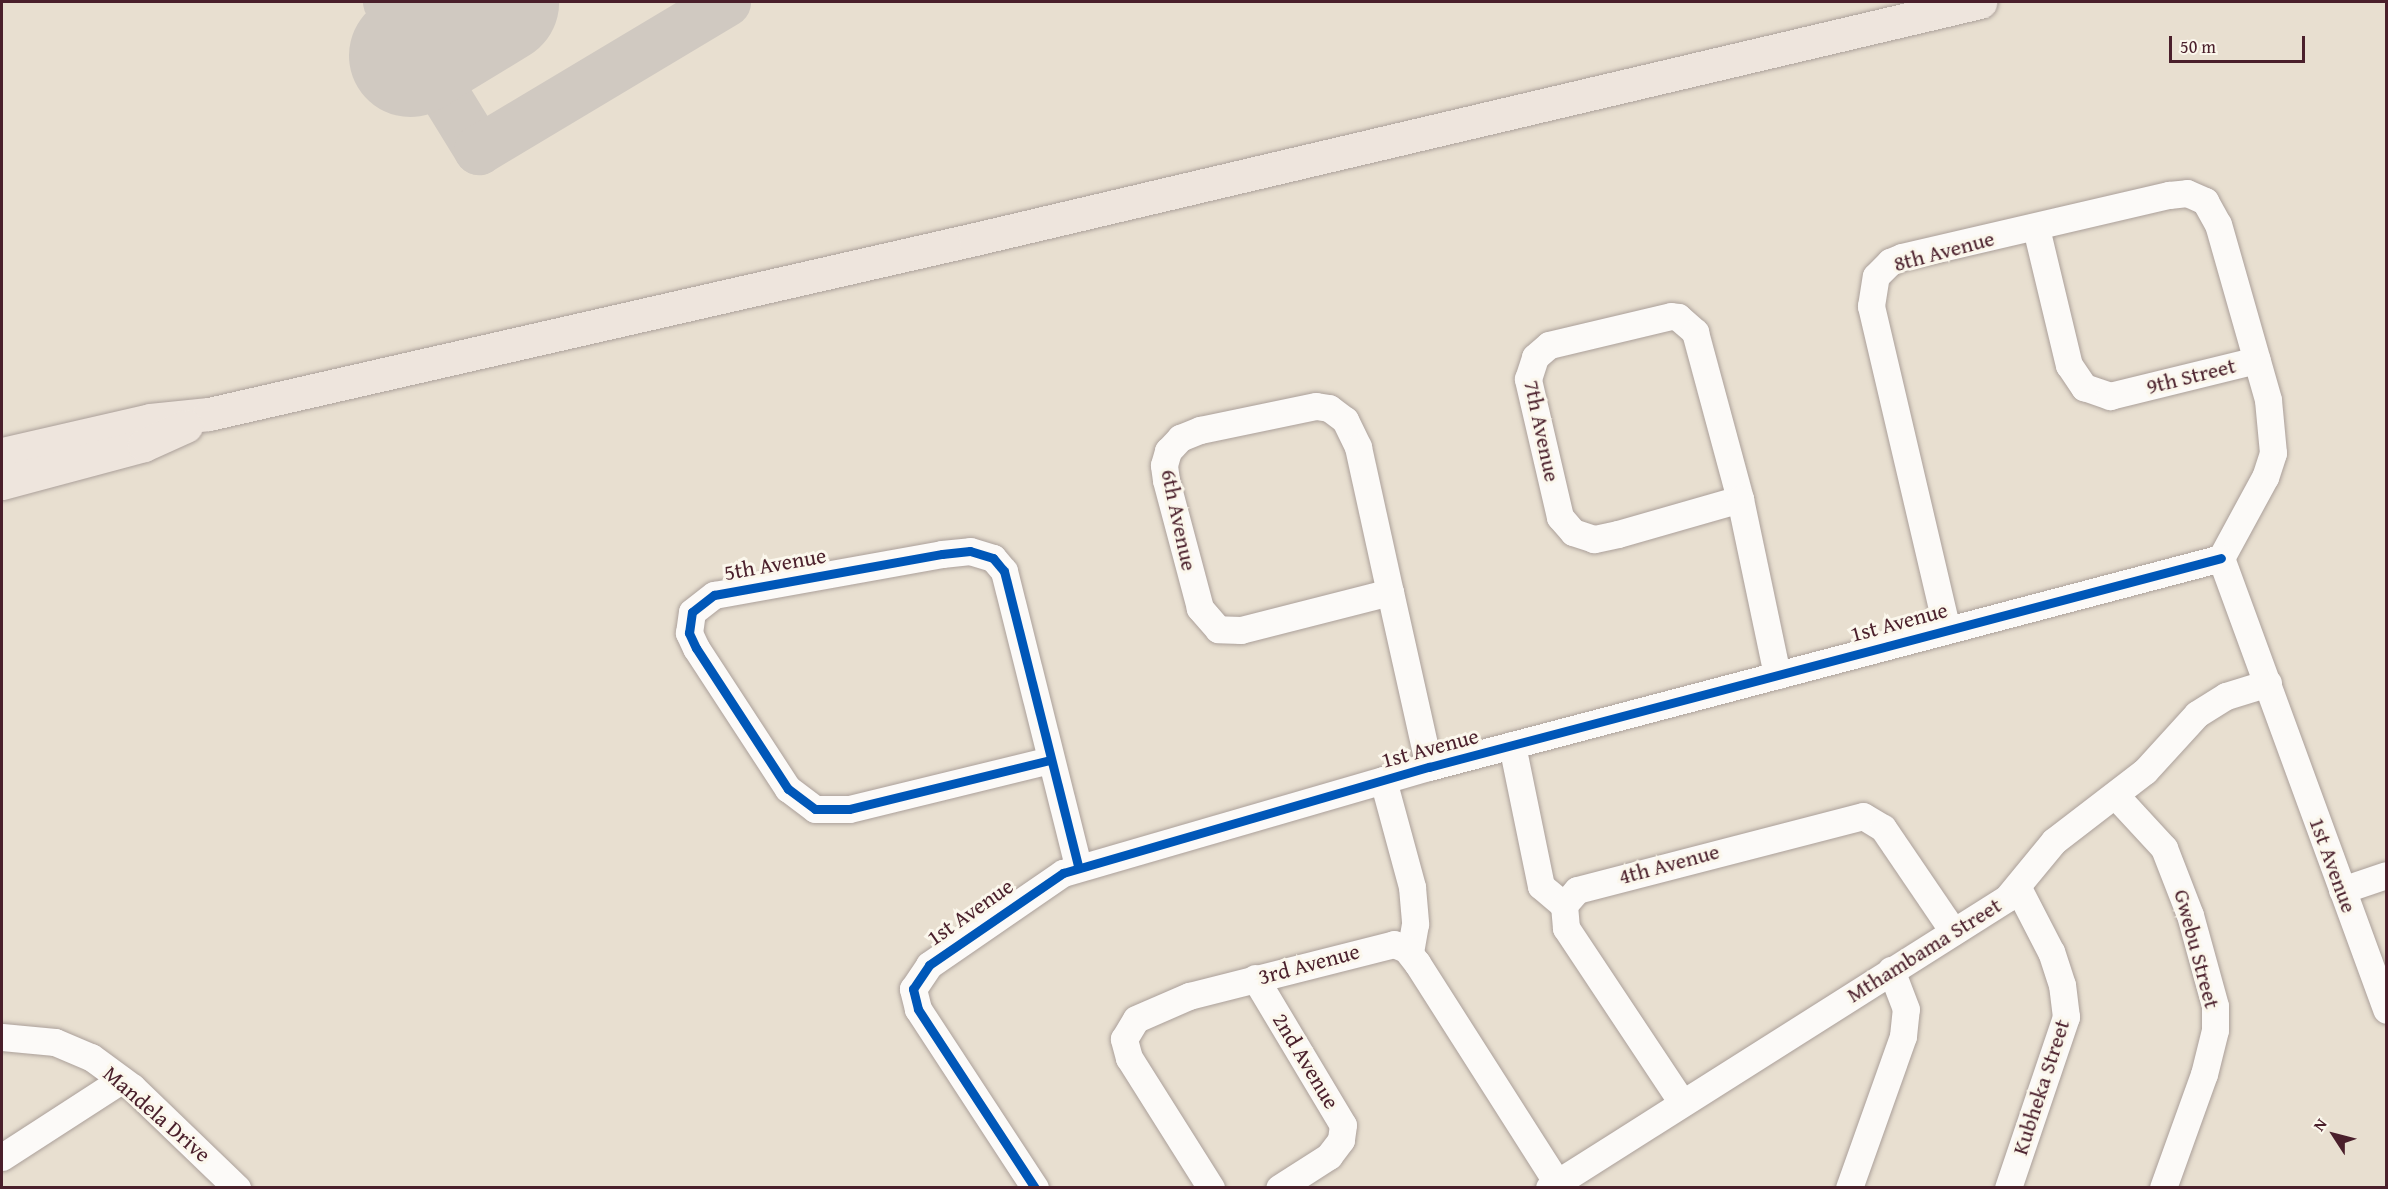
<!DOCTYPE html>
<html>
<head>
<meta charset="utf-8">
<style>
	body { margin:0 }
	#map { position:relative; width:2388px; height:1189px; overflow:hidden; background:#e8dfd0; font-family:"Gentium Book Plus",serif }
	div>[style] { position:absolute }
	.taxiway>* { height:50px; margin:-25px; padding:0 25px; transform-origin:25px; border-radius:25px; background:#d0c9c1 }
	.runway>* { height:123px; margin:-61.5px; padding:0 61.5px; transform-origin:61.5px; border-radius:61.5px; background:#d0c9c1 }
	.roads { filter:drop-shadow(0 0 2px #aba09a) drop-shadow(0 0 2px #aba09a) }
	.minor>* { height:27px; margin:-13.5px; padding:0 13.5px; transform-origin:13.5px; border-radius:13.5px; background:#fcfaf8 }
	.highway>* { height:33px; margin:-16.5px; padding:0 16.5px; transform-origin:16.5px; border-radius:16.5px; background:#eee5dd }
	.cycleway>* { height:9px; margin:-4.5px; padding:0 4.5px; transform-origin:4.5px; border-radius:4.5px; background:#0057b8 }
	span { translate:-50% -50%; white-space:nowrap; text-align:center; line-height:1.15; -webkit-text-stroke:6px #fbf7ec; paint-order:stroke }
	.street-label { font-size:22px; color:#4a1f2b }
	.frame { position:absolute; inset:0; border:3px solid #4a1f2b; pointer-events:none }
	.north { position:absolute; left:2304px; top:1105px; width:60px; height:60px; -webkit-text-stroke:4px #fbf7ec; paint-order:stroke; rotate:306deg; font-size:16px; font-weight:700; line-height:24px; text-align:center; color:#4a1f2b }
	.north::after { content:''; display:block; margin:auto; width:21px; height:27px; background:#4a1f2b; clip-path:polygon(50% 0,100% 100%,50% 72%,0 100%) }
	.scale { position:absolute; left:2169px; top:36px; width:136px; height:27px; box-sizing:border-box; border:3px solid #4a1f2b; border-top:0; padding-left:8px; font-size:18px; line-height:21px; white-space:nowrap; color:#4a1f2b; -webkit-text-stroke:4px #fbf7ec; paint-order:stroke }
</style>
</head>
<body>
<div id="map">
	<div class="taxiway">
		<i style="left:388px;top:2px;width:174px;rotate:58.4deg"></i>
		<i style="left:479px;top:150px;width:288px;rotate:-30.9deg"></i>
	</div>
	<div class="runway">
		<i style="left:410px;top:55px;width:102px;rotate:-31.3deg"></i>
	</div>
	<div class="roads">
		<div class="minor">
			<i style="left:2036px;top:228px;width:141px;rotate:76.5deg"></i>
			<i style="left:2069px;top:365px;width:27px;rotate:56deg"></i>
			<i style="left:2084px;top:387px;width:28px;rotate:19deg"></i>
			<i style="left:2110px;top:396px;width:151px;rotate:-13.8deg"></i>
			<i style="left:1740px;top:499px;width:127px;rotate:164deg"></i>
			<i style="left:1618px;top:534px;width:25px;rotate:168deg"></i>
			<i style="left:1594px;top:539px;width:22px;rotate:-162deg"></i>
			<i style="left:1573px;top:532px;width:20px;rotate:-131deg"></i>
			<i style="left:1560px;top:517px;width:142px;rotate:-103.1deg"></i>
			<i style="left:1528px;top:379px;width:23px;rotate:-72deg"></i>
			<i style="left:1535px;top:357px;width:18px;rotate:-41deg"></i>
			<i style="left:1549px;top:345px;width:125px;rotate:-13.4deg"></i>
			<i style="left:1671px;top:316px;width:7px;rotate:8deg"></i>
			<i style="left:1678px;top:317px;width:23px;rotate:41deg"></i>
			<i style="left:1695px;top:332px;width:173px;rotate:74.9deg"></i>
			<i style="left:1740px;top:499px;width:180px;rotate:78.1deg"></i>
			<i style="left:2221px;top:558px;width:481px;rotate:69.9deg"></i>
			<i style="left:1390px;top:592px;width:154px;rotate:165.7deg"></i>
			<i style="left:1241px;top:630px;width:23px;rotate:-178deg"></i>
			<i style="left:1218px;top:629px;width:28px;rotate:-131deg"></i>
			<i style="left:1200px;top:608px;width:132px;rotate:-104.9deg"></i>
			<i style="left:1166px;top:480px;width:15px;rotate:-98deg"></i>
			<i style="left:1164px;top:465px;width:15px;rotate:-74deg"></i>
			<i style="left:1168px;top:451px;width:18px;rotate:-47deg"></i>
			<i style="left:1180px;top:438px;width:22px;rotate:-22deg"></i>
			<i style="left:1200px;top:430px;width:118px;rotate:-11.7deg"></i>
			<i style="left:1316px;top:406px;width:13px;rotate:9deg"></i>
			<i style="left:1329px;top:408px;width:20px;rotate:37deg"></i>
			<i style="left:1345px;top:420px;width:30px;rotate:64deg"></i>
			<i style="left:1358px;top:447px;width:148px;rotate:77.6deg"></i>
			<i style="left:1390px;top:592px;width:179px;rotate:77.4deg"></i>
			<i style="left:1947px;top:630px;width:333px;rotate:-103.2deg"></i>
			<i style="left:1871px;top:306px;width:30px;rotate:-81deg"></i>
			<i style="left:1876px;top:276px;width:20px;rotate:-45deg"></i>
			<i style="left:1890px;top:262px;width:13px;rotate:-23deg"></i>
			<i style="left:1902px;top:257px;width:274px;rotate:-13.1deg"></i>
			<i style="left:2169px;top:195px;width:18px;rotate:-6deg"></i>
			<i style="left:2187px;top:193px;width:20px;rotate:24deg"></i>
			<i style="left:2205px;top:201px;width:26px;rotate:61deg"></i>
			<i style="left:2218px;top:224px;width:183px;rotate:74.1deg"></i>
			<i style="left:2268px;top:400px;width:53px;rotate:84.6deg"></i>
			<i style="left:2273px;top:453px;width:25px;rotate:108deg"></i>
			<i style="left:2265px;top:477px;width:92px;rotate:118.5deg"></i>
			<i style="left:1512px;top:745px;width:144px;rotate:78.4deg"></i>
			<i style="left:1541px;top:886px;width:30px;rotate:40deg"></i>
			<i style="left:1050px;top:760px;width:207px;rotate:166.3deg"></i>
			<i style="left:849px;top:809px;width:34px;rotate:180deg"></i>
			<i style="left:815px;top:809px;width:34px;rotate:-143deg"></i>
			<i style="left:788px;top:789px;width:168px;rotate:-123.1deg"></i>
			<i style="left:696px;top:648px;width:17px;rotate:-115deg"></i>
			<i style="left:689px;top:633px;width:21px;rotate:-82deg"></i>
			<i style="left:692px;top:612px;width:28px;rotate:-38deg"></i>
			<i style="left:714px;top:595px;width:232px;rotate:-10.2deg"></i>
			<i style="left:942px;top:554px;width:28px;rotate:-6deg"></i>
			<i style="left:970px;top:551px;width:24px;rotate:17deg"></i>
			<i style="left:993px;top:558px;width:17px;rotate:50deg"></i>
			<i style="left:1004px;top:571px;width:304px;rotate:75.9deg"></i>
			<i style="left:1383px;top:780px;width:111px;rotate:74.8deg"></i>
			<i style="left:1412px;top:887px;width:37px;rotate:85deg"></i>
			<i style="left:1415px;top:924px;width:28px;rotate:100deg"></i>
			<i style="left:2116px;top:796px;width:71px;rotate:47.3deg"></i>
			<i style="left:2164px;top:848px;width:72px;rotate:68.8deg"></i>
			<i style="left:2190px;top:915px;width:94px;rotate:74.6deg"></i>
			<i style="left:2215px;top:1006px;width:24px;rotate:90deg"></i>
			<i style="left:2215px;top:1030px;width:45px;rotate:104deg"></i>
			<i style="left:2204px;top:1074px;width:121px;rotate:109.8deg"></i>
			<i style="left:2342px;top:890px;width:46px;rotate:-18.8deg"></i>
			<i style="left:1255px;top:978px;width:171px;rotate:59.1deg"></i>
			<i style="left:1343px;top:1125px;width:15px;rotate:98deg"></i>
			<i style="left:1341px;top:1140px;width:20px;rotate:127deg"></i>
			<i style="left:1329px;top:1156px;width:59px;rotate:147.4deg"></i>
			<i style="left:2px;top:1037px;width:53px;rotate:5.4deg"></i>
			<i style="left:55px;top:1042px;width:39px;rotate:23deg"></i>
			<i style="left:91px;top:1057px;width:51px;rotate:36.2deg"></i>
			<i style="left:132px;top:1087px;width:146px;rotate:43.9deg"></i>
			<i style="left:1681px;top:1101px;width:208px;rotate:-123.6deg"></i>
			<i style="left:1566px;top:928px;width:23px;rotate:-95deg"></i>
			<i style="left:1564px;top:905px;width:20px;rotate:-49deg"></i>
			<i style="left:1577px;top:890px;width:295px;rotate:-14.5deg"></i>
			<i style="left:1863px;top:816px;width:23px;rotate:31deg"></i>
			<i style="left:1883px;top:828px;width:125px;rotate:55.8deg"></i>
			<i style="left:2px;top:1157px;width:142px;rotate:-32.9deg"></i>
			<i style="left:1035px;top:1188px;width:214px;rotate:-123.2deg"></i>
			<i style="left:918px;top:1009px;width:21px;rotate:-104deg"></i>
			<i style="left:913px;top:989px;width:29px;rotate:-56deg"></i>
			<i style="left:929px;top:965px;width:163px;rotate:-34.5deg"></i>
			<i style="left:1063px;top:873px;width:381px;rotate:-16.2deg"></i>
			<i style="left:1429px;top:767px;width:819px;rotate:-14.78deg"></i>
			<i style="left:1211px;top:1188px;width:154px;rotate:-122.2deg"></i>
			<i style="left:1129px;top:1058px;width:20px;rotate:-105deg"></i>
			<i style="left:1124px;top:1039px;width:23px;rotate:-59deg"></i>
			<i style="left:1136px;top:1019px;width:58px;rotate:-23.5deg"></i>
			<i style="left:1189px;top:996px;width:211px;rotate:-14.2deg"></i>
			<i style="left:1394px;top:944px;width:13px;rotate:23deg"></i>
			<i style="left:1406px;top:949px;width:18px;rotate:52deg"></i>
			<i style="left:1417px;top:963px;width:261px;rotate:57.5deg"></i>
			<i style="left:1549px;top:1188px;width:542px;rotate:-32.34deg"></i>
			<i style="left:2007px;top:898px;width:74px;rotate:-50.5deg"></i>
			<i style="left:2054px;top:841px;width:115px;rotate:-37.6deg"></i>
			<i style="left:2145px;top:771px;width:77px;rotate:-47.6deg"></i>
			<i style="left:2197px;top:714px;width:34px;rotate:-32deg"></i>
			<i style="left:2226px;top:696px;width:44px;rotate:-17.2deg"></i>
			<i style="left:1849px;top:1188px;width:161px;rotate:-70.4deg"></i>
			<i style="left:1903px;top:1036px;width:27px;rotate:-84deg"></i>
			<i style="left:1906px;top:1009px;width:42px;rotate:-111deg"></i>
			<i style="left:2008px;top:1188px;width:181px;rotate:-71.3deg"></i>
			<i style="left:2066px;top:1017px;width:32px;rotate:-97deg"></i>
			<i style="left:2062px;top:985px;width:35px;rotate:-108deg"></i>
			<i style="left:2051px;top:952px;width:72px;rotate:-117.3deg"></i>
		</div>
		<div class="highway">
			<i style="left:2px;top:454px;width:152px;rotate:-12.9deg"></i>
			<i style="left:150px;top:420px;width:59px;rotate:-5.8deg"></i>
			<i style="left:209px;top:414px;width:786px;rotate:-12.87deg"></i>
			<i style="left:975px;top:239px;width:1033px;rotate:-13.27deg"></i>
			<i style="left:2px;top:483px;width:147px;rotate:-15deg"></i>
			<i style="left:144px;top:445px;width:46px;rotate:-24.3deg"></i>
		</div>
	</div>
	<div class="cycleway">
		<i style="left:1050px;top:760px;width:207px;rotate:166.3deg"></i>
		<i style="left:849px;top:809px;width:34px;rotate:180deg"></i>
		<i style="left:815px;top:809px;width:34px;rotate:-143deg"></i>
		<i style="left:788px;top:789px;width:168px;rotate:-123.1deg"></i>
		<i style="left:696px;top:648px;width:17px;rotate:-115deg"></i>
		<i style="left:689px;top:633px;width:21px;rotate:-82deg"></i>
		<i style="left:692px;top:612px;width:28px;rotate:-38deg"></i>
		<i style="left:714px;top:595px;width:232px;rotate:-10.2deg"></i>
		<i style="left:942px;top:554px;width:28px;rotate:-6deg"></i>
		<i style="left:970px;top:551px;width:24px;rotate:17deg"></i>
		<i style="left:993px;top:558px;width:17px;rotate:50deg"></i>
		<i style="left:1004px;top:571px;width:304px;rotate:75.9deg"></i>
		<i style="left:1035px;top:1188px;width:214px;rotate:-123.2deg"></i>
		<i style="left:918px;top:1009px;width:21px;rotate:-104deg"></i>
		<i style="left:913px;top:989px;width:29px;rotate:-56deg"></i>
		<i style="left:929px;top:965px;width:163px;rotate:-34.5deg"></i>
		<i style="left:1063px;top:873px;width:381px;rotate:-16.2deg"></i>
		<i style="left:1429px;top:767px;width:819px;rotate:-14.78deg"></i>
	</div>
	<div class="street-label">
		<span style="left:1944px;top:251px;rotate:-15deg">8th Avenue</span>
		<span style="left:2191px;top:376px;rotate:-14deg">9th Street</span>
		<span style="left:1542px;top:431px;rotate:78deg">7th Avenue</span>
		<span style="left:1179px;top:520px;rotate:78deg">6th Avenue</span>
		<span style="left:775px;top:564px;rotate:-10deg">5th Avenue</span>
		<span style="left:1899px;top:622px;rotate:-15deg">1st Avenue</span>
		<span style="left:1430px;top:748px;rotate:-15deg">1st Avenue</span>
		<span style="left:1669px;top:864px;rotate:-15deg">4th Avenue</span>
		<span style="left:2333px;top:865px;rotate:70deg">1st Avenue</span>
		<span style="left:970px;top:912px;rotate:-35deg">1st Avenue</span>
		<span style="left:2197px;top:949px;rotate:75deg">Gwebu Street</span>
		<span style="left:1924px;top:950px;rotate:-32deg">Mthambama Street</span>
		<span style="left:1309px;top:964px;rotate:-15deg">3rd Avenue</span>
		<span style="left:1306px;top:1061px;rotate:59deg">2nd Avenue</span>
		<span style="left:2041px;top:1087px;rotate:-72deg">Kubheka Street</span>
		<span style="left:157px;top:1114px;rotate:41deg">Mandela Drive</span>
	</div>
	<div class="frame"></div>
	<div class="north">N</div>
	<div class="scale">50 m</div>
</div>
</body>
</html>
